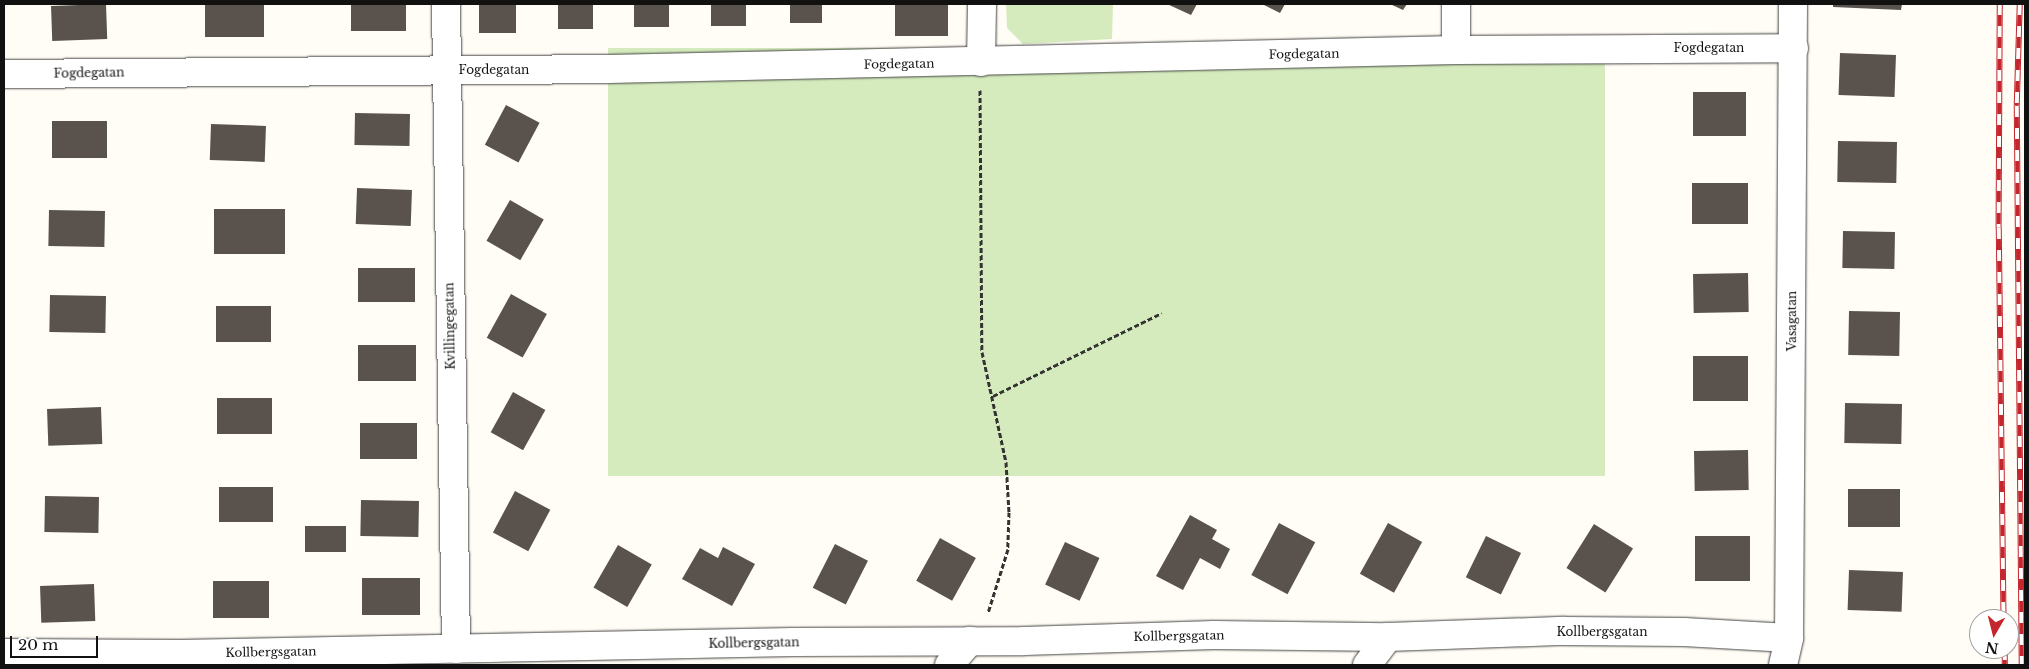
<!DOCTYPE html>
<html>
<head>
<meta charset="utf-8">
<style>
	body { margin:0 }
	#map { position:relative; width:2029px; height:669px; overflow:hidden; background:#fffdf5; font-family:"Libre Baskerville",serif }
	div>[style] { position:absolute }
	.green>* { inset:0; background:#d5ebbd; transform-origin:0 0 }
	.building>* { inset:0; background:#5a524d; transform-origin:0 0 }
	.path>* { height:3px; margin-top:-1.5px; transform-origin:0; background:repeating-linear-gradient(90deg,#333 0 5px,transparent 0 7.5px) }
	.roads { filter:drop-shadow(0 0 1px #444) drop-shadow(0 0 1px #444) }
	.street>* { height:28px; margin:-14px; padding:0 14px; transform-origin:14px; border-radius:14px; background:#fff }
	.rail>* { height:5.5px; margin-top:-2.75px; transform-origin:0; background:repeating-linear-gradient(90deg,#fff 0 11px,#c4262e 0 22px); box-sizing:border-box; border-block:1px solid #c4262e }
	span { translate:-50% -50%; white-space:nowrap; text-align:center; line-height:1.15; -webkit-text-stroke:5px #fff; paint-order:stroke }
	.street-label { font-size:12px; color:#111 }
	.frame { position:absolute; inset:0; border:5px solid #111; pointer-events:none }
	.north { position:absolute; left:1969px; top:609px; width:50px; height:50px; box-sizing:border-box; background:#fff; border:1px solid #a0a0a0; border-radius:50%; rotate:188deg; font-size:14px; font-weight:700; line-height:20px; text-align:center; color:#111 }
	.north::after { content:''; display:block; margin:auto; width:18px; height:22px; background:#c4262e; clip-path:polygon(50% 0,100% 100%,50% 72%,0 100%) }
	.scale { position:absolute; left:10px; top:636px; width:88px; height:22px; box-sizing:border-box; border:2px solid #111; border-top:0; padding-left:6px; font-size:15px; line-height:18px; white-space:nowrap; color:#111; -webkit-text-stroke:4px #fff; paint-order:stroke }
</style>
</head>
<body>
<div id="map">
	<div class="green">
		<i style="clip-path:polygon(1006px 4px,1113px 4px,1112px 39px,1023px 44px,1007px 28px)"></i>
		<i style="left:1605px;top:48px;width:428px;height:997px;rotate:90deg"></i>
	</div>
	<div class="building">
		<i style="left:106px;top:4px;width:35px;height:55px;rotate:88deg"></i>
		<i style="left:205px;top:4px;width:59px;height:33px"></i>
		<i style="left:351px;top:4px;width:55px;height:27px"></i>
		<i style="left:479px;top:4px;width:37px;height:29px"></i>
		<i style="left:558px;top:4px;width:35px;height:25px"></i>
		<i style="left:634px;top:4px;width:35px;height:23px"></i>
		<i style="left:711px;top:4px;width:35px;height:22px"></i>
		<i style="left:790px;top:4px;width:32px;height:19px"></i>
		<i style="left:895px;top:4px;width:53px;height:32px"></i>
		<i style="clip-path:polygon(1167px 4px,1197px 4px,1191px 15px)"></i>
		<i style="clip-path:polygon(1262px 4px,1285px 4px,1280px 13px)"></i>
		<i style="clip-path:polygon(1390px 4px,1407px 4px,1403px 10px)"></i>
		<i style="clip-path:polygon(1833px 4px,1902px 4px,1901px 10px,1833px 7px)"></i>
		<i style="left:1840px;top:53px;width:56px;height:42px;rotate:2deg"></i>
		<i style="left:1693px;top:92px;width:53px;height:44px"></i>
		<i style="left:506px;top:105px;width:38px;height:45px;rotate:28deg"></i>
		<i style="left:355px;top:113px;width:55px;height:32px;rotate:1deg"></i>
		<i style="left:52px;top:121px;width:55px;height:37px"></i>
		<i style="left:211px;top:124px;width:55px;height:36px;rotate:2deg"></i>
		<i style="left:1838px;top:141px;width:59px;height:41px;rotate:1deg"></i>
		<i style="left:1692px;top:183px;width:56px;height:41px"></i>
		<i style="left:357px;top:188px;width:55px;height:36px;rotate:2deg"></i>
		<i style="left:510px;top:200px;width:39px;height:47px;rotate:30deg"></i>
		<i style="left:214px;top:209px;width:71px;height:45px"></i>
		<i style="left:49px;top:210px;width:56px;height:36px;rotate:1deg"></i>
		<i style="left:1843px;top:231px;width:52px;height:37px;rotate:1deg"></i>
		<i style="left:358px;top:268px;width:57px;height:34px"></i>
		<i style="left:1748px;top:273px;width:39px;height:55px;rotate:89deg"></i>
		<i style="left:511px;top:294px;width:41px;height:50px;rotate:29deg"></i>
		<i style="left:50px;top:295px;width:56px;height:37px;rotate:1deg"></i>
		<i style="left:271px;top:306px;width:36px;height:55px;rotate:90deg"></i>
		<i style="left:1849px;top:311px;width:51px;height:44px;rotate:1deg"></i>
		<i style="left:358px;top:345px;width:58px;height:36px"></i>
		<i style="left:1693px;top:356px;width:55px;height:45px"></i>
		<i style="left:513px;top:392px;width:37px;height:46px;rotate:29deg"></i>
		<i style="left:217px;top:398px;width:55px;height:36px"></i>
		<i style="left:1845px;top:403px;width:57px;height:40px;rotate:1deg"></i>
		<i style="left:101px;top:407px;width:37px;height:54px;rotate:88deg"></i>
		<i style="left:360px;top:423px;width:57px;height:36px"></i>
		<i style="left:1748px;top:450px;width:40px;height:54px;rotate:89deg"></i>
		<i style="left:219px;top:487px;width:54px;height:35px"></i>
		<i style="left:1848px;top:489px;width:52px;height:38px"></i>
		<i style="left:515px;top:491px;width:40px;height:47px;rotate:28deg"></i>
		<i style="left:45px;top:496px;width:54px;height:36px;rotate:1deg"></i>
		<i style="left:361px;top:500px;width:58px;height:36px;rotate:1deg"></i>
		<i style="clip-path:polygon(1190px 515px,1217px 530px,1212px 539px,1230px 549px,1220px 569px,1200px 558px,1183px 590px,1156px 576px)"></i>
		<i style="left:1279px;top:523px;width:41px;height:59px;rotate:28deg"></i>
		<i style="left:1388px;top:523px;width:39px;height:58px;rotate:29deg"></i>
		<i style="left:1594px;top:524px;width:46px;height:52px;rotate:32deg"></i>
		<i style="left:305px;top:526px;width:41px;height:26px"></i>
		<i style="left:1486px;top:536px;width:39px;height:46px;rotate:26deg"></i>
		<i style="left:1695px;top:536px;width:55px;height:45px"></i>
		<i style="left:940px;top:538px;width:41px;height:49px;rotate:29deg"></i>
		<i style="left:1065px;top:542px;width:38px;height:47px;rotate:25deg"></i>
		<i style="left:835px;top:544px;width:37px;height:49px;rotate:27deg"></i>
		<i style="left:618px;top:545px;width:39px;height:49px;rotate:30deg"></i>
		<i style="clip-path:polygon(723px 547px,755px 564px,732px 606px,682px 579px,700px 548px,718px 558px)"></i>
		<i style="left:1849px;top:570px;width:54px;height:40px;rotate:2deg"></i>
		<i style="left:362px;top:578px;width:58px;height:37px"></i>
		<i style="left:269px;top:581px;width:37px;height:56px;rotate:90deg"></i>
		<i style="left:94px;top:584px;width:37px;height:54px;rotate:88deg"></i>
	</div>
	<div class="path">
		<i style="left:980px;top:90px;width:262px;rotate:89.6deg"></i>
		<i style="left:982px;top:352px;width:113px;rotate:77.7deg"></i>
		<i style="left:1006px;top:462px;width:50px;rotate:86.6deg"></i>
		<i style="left:1009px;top:512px;width:37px;rotate:92deg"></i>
		<i style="left:1008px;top:549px;width:67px;rotate:107.4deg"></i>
		<i style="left:993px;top:396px;width:188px;rotate:-26.2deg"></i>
	</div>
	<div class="roads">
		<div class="street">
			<i style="left:446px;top:4px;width:645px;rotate:89.11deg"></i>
			<i style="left:1456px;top:50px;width:46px;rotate:-90deg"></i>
			<i style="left:981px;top:62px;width:58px;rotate:-89deg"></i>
			<i style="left:4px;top:74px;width:604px;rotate:-0.47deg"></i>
			<i style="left:608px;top:69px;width:848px;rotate:-1.28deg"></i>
			<i style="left:1456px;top:50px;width:338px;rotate:-0.3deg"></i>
			<i style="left:4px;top:653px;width:176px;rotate:0.3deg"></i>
			<i style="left:180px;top:654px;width:613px;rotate:-1.12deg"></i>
			<i style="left:793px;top:642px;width:231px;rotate:-0.2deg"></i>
			<i style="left:1024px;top:641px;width:190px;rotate:-1.8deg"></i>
			<i style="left:1214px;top:635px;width:174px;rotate:0.7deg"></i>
			<i style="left:1388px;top:637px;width:176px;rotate:-2deg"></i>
			<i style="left:1564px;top:631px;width:120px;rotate:0.5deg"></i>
			<i style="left:1684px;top:632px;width:105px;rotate:3.3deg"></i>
			<i style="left:949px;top:665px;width:32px;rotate:-49deg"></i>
			<i style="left:1367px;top:665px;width:35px;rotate:-53deg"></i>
			<i style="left:1783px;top:665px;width:28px;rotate:-77deg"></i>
			<i style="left:1789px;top:638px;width:634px;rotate:-89.64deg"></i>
		</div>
	</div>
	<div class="rail">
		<i style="left:2000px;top:4px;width:224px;rotate:90.3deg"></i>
		<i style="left:1999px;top:228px;width:391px;rotate:89.3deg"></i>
		<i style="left:2020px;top:4px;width:102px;rotate:91.7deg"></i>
		<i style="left:2017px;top:106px;width:559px;rotate:89.49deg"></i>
		<i style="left:2005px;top:649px;width:16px;rotate:90deg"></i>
	</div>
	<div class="street-label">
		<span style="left:1709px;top:48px">Fogdegatan</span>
		<span style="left:1304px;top:54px;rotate:-1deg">Fogdegatan</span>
		<span style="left:899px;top:64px;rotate:-1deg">Fogdegatan</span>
		<span style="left:494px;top:70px">Fogdegatan</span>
		<span style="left:89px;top:73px;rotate:-1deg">Fogdegatan</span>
		<span style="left:1792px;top:321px;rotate:-90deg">Vasagatan</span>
		<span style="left:450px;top:326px;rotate:-91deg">Kvillingegatan</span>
		<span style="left:1602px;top:632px">Kollbergsgatan</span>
		<span style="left:1179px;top:636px;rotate:-1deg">Kollbergsgatan</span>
		<span style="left:754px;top:643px;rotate:-1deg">Kollbergsgatan</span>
		<span style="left:271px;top:652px;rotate:-1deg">Kollbergsgatan</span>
	</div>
	<div class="frame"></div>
	<div class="north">N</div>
	<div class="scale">20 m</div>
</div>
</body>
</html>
